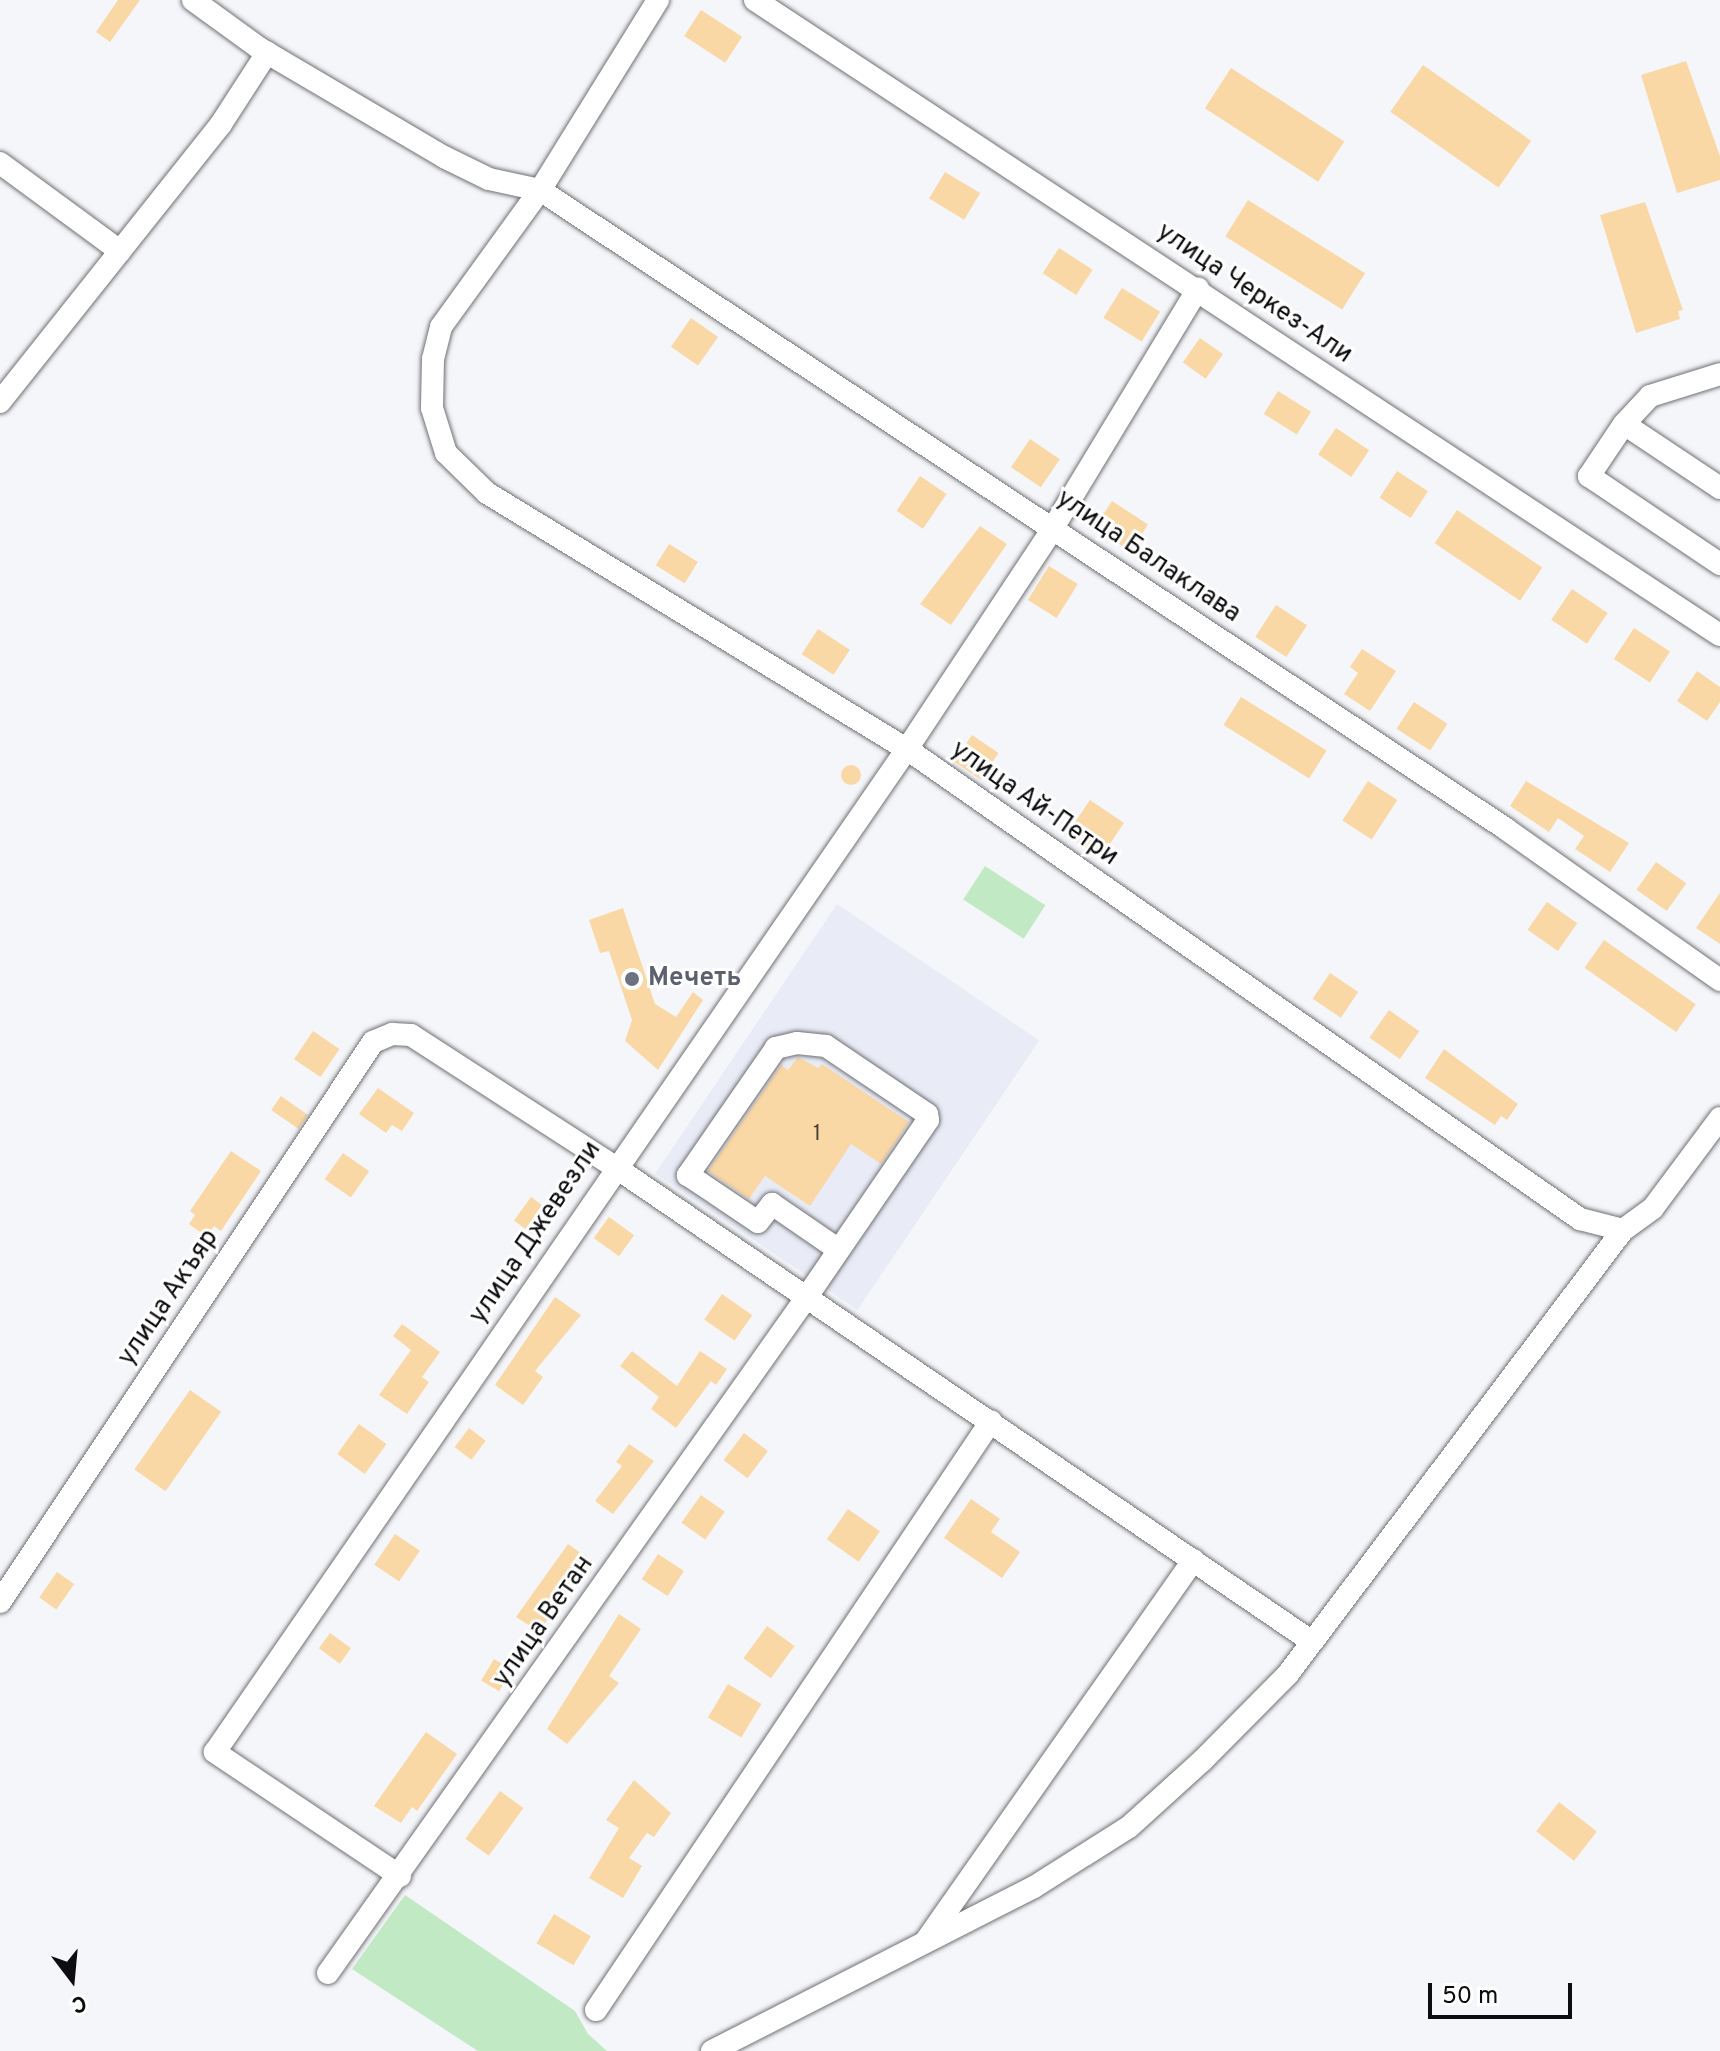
<!DOCTYPE html>
<html>
<head>
<meta charset="utf-8">
<style>
	body { margin:0 }
	#map { position:relative; width:1720px; height:2051px; overflow:hidden; background:#f5f6fa; font-family:Overpass,sans-serif }
	div>[style] { position:absolute }
	.built>* { inset:0; background:#e9ecf7; transform-origin:0 0 }
	.green>* { inset:0; background:#c1e9c3; transform-origin:0 0 }
	.building>* { inset:0; background:#fad8a6; transform-origin:0 0 }
	.round { border-radius:50% }
	.roads { filter:drop-shadow(0 0 2px #707174) drop-shadow(0 0 2px #707174) }
	.minor>* { height:22px; margin:-11px; padding:0 11px; transform-origin:11px; border-radius:11px; background:#fff }
	.dots>* { width:22px; height:22px; translate:-50% -50%; box-sizing:border-box; border:4px solid #fff; border-radius:50% }
	span { translate:-50% -50%; white-space:nowrap; text-align:center; line-height:1.15; -webkit-text-stroke:6px #fff; paint-order:stroke }
	.number-label { font-size:22px; color:#484035 }
	.number-label span { -webkit-text-stroke-width:0 }
	.street-label { font-size:26px; color:#0d0d0f }
	.worship-label { font-size:26px; color:#5b616d; font-weight:700 }
	.left { translate:0 -50%; text-align:left }
	.north { position:absolute; left:32px; top:1939px; width:80px; height:80px; -webkit-text-stroke:6px #fff; paint-order:stroke; rotate:164deg; font-size:22px; font-weight:700; line-height:32px; text-align:center; color:#0d0d0f }
	.north::after { content:''; display:block; margin:auto; width:28px; height:36px; background:#0d0d0f; clip-path:polygon(50% 0,100% 100%,50% 72%,0 100%) }
	.scale { position:absolute; left:1428px; top:1983px; width:144px; height:36px; box-sizing:border-box; border:4px solid #0d0d0f; border-top:0; padding-left:10px; font-size:24px; line-height:28px; white-space:nowrap; color:#0d0d0f; -webkit-text-stroke:6px #fff; paint-order:stroke }
</style>
</head>
<body>
<div id="map">
	<div class="built">
		<i style="left:837px;top:904px;width:244px;height:325px;rotate:34deg"></i>
	</div>
	<div class="green">
		<i style="left:985px;top:866px;width:72px;height:40px;rotate:33deg"></i>
		<i style="clip-path:polygon(405px 1895px,575px 2011px,588px 2034px,607px 2051px,478px 2051px,352px 1969px)"></i>
	</div>
	<div class="building">
		<i style="clip-path:polygon(118px 0,140px 0,110px 42px,96px 32px)"></i>
		<i style="left:701px;top:10px;width:49px;height:31px;rotate:33deg"></i>
		<i style="clip-path:polygon(1686px 61px,1720px 156px,1720px 180px,1677px 193px,1641px 75px)"></i>
		<i style="left:1423px;top:65px;width:132px;height:57px;rotate:35deg"></i>
		<i style="left:1231px;top:68px;width:135px;height:48px;rotate:33deg"></i>
		<i style="left:945px;top:172px;width:41px;height:31px;rotate:31deg"></i>
		<i style="left:1248px;top:200px;width:138px;height:43px;rotate:32deg"></i>
		<i style="clip-path:polygon(1645px 202px,1683px 310px,1678px 311px,1680px 319px,1636px 333px,1600px 215px)"></i>
		<i style="left:1059px;top:248px;width:40px;height:30px;rotate:33deg"></i>
		<i style="left:1122px;top:288px;width:45px;height:35px;rotate:32deg"></i>
		<i style="left:691px;top:318px;width:33px;height:35px;rotate:35deg"></i>
		<i style="left:1200px;top:338px;width:28px;height:30px;rotate:35deg"></i>
		<i style="left:1278px;top:391px;width:39px;height:27px;rotate:32deg"></i>
		<i style="left:1336px;top:428px;width:40px;height:32px;rotate:34deg"></i>
		<i style="left:1030px;top:439px;width:36px;height:34px;rotate:34deg"></i>
		<i style="left:1397px;top:471px;width:37px;height:32px;rotate:33deg"></i>
		<i style="left:920px;top:476px;width:32px;height:42px;rotate:34deg"></i>
		<i style="left:1112px;top:501px;width:43px;height:32px;rotate:33deg"></i>
		<i style="left:1457px;top:510px;width:103px;height:40px;rotate:34deg"></i>
		<i style="clip-path:polygon(980px 526px,1007px 544px,951px 625px,920px 604px)"></i>
		<i style="left:669px;top:544px;width:34px;height:25px;rotate:32deg"></i>
		<i style="left:1049px;top:566px;width:34px;height:40px;rotate:32deg"></i>
		<i style="left:1572px;top:589px;width:43px;height:37px;rotate:34deg"></i>
		<i style="left:1276px;top:605px;width:37px;height:38px;rotate:33deg"></i>
		<i style="left:1634px;top:628px;width:43px;height:37px;rotate:33deg"></i>
		<i style="left:818px;top:629px;width:38px;height:30px;rotate:33deg"></i>
		<i style="clip-path:polygon(1362px 649px,1396px 671px,1370px 711px,1344px 694px,1358px 673px,1350px 667px)"></i>
		<i style="clip-path:polygon(1697px 671px,1720px 687px,1720px 702px,1707px 721px,1677px 701px)"></i>
		<i style="left:1241px;top:697px;width:101px;height:33px;rotate:32deg"></i>
		<i style="left:1414px;top:702px;width:40px;height:32px;rotate:33deg"></i>
		<i style="left:972px;top:735px;width:32px;height:32px;rotate:34deg"></i>
		<i class="round" style="left:841px;top:765px;width:20px;height:20px"></i>
		<i style="left:1368px;top:781px;width:35px;height:47px;rotate:33deg"></i>
		<i style="clip-path:polygon(1526px 781px,1629px 843px,1610px 872px,1575px 849px,1584px 836px,1558px 818px,1549px 832px,1510px 806px)"></i>
		<i style="left:1090px;top:800px;width:41px;height:42px;rotate:34deg"></i>
		<i style="left:1656px;top:862px;width:37px;height:34px;rotate:35deg"></i>
		<i style="clip-path:polygon(1720px 893px,1720px 944px,1696px 928px)"></i>
		<i style="left:1547px;top:902px;width:37px;height:34px;rotate:35deg"></i>
		<i style="clip-path:polygon(623px 908px,655px 1004px,676px 1017px,693px 992px,703px 1000px,658px 1070px,625px 1041px,632px 1020px,609px 951px,600px 953px,589px 920px)"></i>
		<i style="left:1604px;top:940px;width:112px;height:34px;rotate:35deg"></i>
		<i style="left:1330px;top:973px;width:34px;height:31px;rotate:34deg"></i>
		<i style="left:1389px;top:1010px;width:37px;height:34px;rotate:35deg"></i>
		<i style="left:313px;top:1031px;width:32px;height:34px;rotate:34deg"></i>
		<i style="clip-path:polygon(1444px 1049px,1518px 1104px,1507px 1120px,1501px 1116px,1495px 1125px,1425px 1078px)"></i>
		<i style="clip-path:polygon(798px 1057px,818px 1068px,822px 1064px,909px 1122px,881px 1164px,851px 1144px,810px 1206px,765px 1176px,749px 1199px,708px 1171px,781px 1065px,788px 1070px)"></i>
		<i style="clip-path:polygon(378px 1088px,414px 1113px,402px 1131px,392px 1125px,386px 1133px,359px 1114px)"></i>
		<i style="left:281px;top:1096px;width:33px;height:17px;rotate:35deg"></i>
		<i style="clip-path:polygon(231px 1151px,261px 1171px,221px 1231px,214px 1226px,207px 1237px,189px 1224px,195px 1215px,190px 1211px)"></i>
		<i style="left:343px;top:1153px;width:32px;height:32px;rotate:35deg"></i>
		<i style="left:531px;top:1197px;width:22px;height:29px;rotate:36deg"></i>
		<i style="left:609px;top:1217px;width:31px;height:26px;rotate:36deg"></i>
		<i style="left:722px;top:1294px;width:37px;height:31px;rotate:35deg"></i>
		<i style="clip-path:polygon(555px 1297px,581px 1315px,535px 1371px,543px 1377px,523px 1405px,495px 1385px)"></i>
		<i style="clip-path:polygon(402px 1324px,440px 1352px,422px 1377px,429px 1382px,407px 1414px,379px 1395px,411px 1350px,393px 1336px)"></i>
		<i style="clip-path:polygon(632px 1351px,677px 1386px,700px 1351px,727px 1369px,716px 1385px,711px 1381px,676px 1428px,651px 1409px,659px 1397px,620px 1366px)"></i>
		<i style="left:190px;top:1390px;width:38px;height:97px;rotate:35deg"></i>
		<i style="left:359px;top:1424px;width:34px;height:37px;rotate:36deg"></i>
		<i style="left:469px;top:1428px;width:21px;height:24px;rotate:37deg"></i>
		<i style="left:744px;top:1433px;width:30px;height:34px;rotate:37deg"></i>
		<i style="clip-path:polygon(629px 1444px,654px 1461px,613px 1514px,595px 1501px,622px 1466px,616px 1462px)"></i>
		<i style="left:701px;top:1495px;width:29px;height:34px;rotate:35deg"></i>
		<i style="clip-path:polygon(971px 1499px,1000px 1519px,991px 1532px,1020px 1552px,1002px 1578px,944px 1538px)"></i>
		<i style="left:848px;top:1509px;width:39px;height:37px;rotate:35deg"></i>
		<i style="left:395px;top:1534px;width:30px;height:37px;rotate:34deg"></i>
		<i style="clip-path:polygon(568px 1544px,595px 1563px,586px 1577px,580px 1572px,539px 1632px,516px 1617px)"></i>
		<i style="left:658px;top:1554px;width:31px;height:30px;rotate:33deg"></i>
		<i style="left:57px;top:1572px;width:21px;height:31px;rotate:35deg"></i>
		<i style="clip-path:polygon(619px 1614px,641px 1629px,609px 1676px,619px 1683px,567px 1744px,547px 1729px)"></i>
		<i style="left:767px;top:1626px;width:34px;height:40px;rotate:36deg"></i>
		<i style="left:330px;top:1633px;width:26px;height:19px;rotate:36deg"></i>
		<i style="left:494px;top:1659px;width:21px;height:25px;rotate:31deg"></i>
		<i style="left:728px;top:1684px;width:39px;height:39px;rotate:31deg"></i>
		<i style="clip-path:polygon(426px 1732px,457px 1754px,417px 1811px,412px 1807px,401px 1823px,374px 1806px)"></i>
		<i style="clip-path:polygon(634px 1780px,671px 1813px,654px 1837px,647px 1833px,629px 1858px,642px 1866px,623px 1898px,589px 1878px,619px 1828px,606px 1820px)"></i>
		<i style="left:500px;top:1791px;width:29px;height:59px;rotate:36deg"></i>
		<i style="left:1559px;top:1802px;width:48px;height:37px;rotate:38deg"></i>
		<i style="left:554px;top:1914px;width:43px;height:34px;rotate:31deg"></i>
	</div>
	<div class="roads">
		<div class="minor">
			<i style="left:193px;top:0;width:82px;rotate:36deg"></i>
			<i style="left:259px;top:48px;width:215px;rotate:30.5deg"></i>
			<i style="left:444px;top:157px;width:50px;rotate:26.1deg"></i>
			<i style="left:489px;top:179px;width:52px;rotate:12.2deg"></i>
			<i style="left:540px;top:190px;width:1158px;rotate:33.48deg"></i>
			<i style="left:1506px;top:829px;width:262px;rotate:35.2deg"></i>
			<i style="left:658px;top:0;width:224px;rotate:121.8deg"></i>
			<i style="left:540px;top:190px;width:169px;rotate:125.9deg"></i>
			<i style="left:441px;top:327px;width:33px;rotate:104deg"></i>
			<i style="left:433px;top:359px;width:49px;rotate:91.2deg"></i>
			<i style="left:432px;top:408px;width:47px;rotate:72.7deg"></i>
			<i style="left:446px;top:453px;width:57px;rotate:44.3deg"></i>
			<i style="left:487px;top:493px;width:492px;rotate:31.4deg"></i>
			<i style="left:907px;top:749px;width:821px;rotate:34.93deg"></i>
			<i style="left:1580px;top:1219px;width:44px;rotate:14.3deg"></i>
			<i style="left:755px;top:0;width:1155px;rotate:33.35deg"></i>
			<i style="left:0;top:163px;width:149px;rotate:36.3deg"></i>
			<i style="left:0;top:402px;width:355px;rotate:-51.5deg"></i>
			<i style="left:221px;top:124px;width:85px;rotate:-57.1deg"></i>
			<i style="left:1624px;top:424px;width:38px;rotate:-47deg"></i>
			<i style="left:1650px;top:396px;width:73px;rotate:-17.4deg"></i>
			<i style="left:1720px;top:488px;width:115px;rotate:-146.3deg"></i>
			<i style="left:1624px;top:424px;width:63px;rotate:123.9deg"></i>
			<i style="left:1589px;top:476px;width:158px;rotate:33.9deg"></i>
			<i style="left:0;top:1602px;width:673px;rotate:-56.33deg"></i>
			<i style="left:373px;top:1042px;width:21px;rotate:-23deg"></i>
			<i style="left:392px;top:1034px;width:19px;rotate:3deg"></i>
			<i style="left:411px;top:1035px;width:243px;rotate:32.9deg"></i>
			<i style="left:615px;top:1167px;width:842px;rotate:34.26deg"></i>
			<i style="left:400px;top:1876px;width:223px;rotate:-146.2deg"></i>
			<i style="left:215px;top:1752px;width:1219px;rotate:-55.4deg"></i>
			<i style="left:907px;top:749px;width:265px;rotate:-56.5deg"></i>
			<i style="left:1053px;top:528px;width:280px;rotate:-58.8deg"></i>
			<i style="left:925px;top:1942px;width:467px;rotate:-54.9deg"></i>
			<i style="left:328px;top:1973px;width:824px;rotate:-54.69deg"></i>
			<i style="left:804px;top:1301px;width:214px;rotate:-55.6deg"></i>
			<i style="left:925px;top:1124px;width:5px;rotate:-53deg"></i>
			<i style="left:928px;top:1120px;width:6px;rotate:-99deg"></i>
			<i style="left:927px;top:1114px;width:122px;rotate:-146deg"></i>
			<i style="left:826px;top:1046px;width:29px;rotate:-174deg"></i>
			<i style="left:797px;top:1043px;width:22px;rotate:167deg"></i>
			<i style="left:776px;top:1048px;width:155px;rotate:124.7deg"></i>
			<i style="left:688px;top:1175px;width:84px;rotate:33.9deg"></i>
			<i style="left:758px;top:1222px;width:23px;rotate:-52deg"></i>
			<i style="left:772px;top:1204px;width:81px;rotate:34.5deg"></i>
			<i style="left:596px;top:2010px;width:709px;rotate:-56.15deg"></i>
			<i style="left:712px;top:2051px;width:361px;rotate:-27deg"></i>
			<i style="left:1034px;top:1887px;width:112px;rotate:-32.3deg"></i>
			<i style="left:1129px;top:1827px;width:100px;rotate:-42.2deg"></i>
			<i style="left:1203px;top:1760px;width:121px;rotate:-45.3deg"></i>
			<i style="left:1288px;top:1674px;width:556px;rotate:-52.97deg"></i>
			<i style="left:1623px;top:1230px;width:37px;rotate:-36deg"></i>
			<i style="left:1653px;top:1208px;width:112px;rotate:-53.3deg"></i>
		</div>
	</div>
	<div class="dots">
		<i style="left:632px;top:979px;background:#6b7280"></i>
	</div>
	<div class="number-label">
		<span style="left:817px;top:1135px">1</span>
	</div>
	<div class="street-label">
		<span style="left:1254px;top:294px;rotate:34deg">улица Черкез-Али</span>
		<span style="left:1148px;top:557px;rotate:34deg">улица Балаклава</span>
		<span style="left:1034px;top:804px;rotate:35deg">улица Ай-Петри</span>
		<span style="left:536px;top:1233px;rotate:-56deg">улица Джевезли</span>
		<span style="left:169px;top:1298px;rotate:-56deg">улица Акъяр</span>
		<span style="left:544px;top:1622px;rotate:-55deg">улица Ветан</span>
	</div>
	<div class="worship-label">
		<span class="left" style="left:648px;top:979px">Мечеть</span>
	</div>
	<div class="north">С</div>
	<div class="scale">50 m</div>
</div>
</body>
</html>
